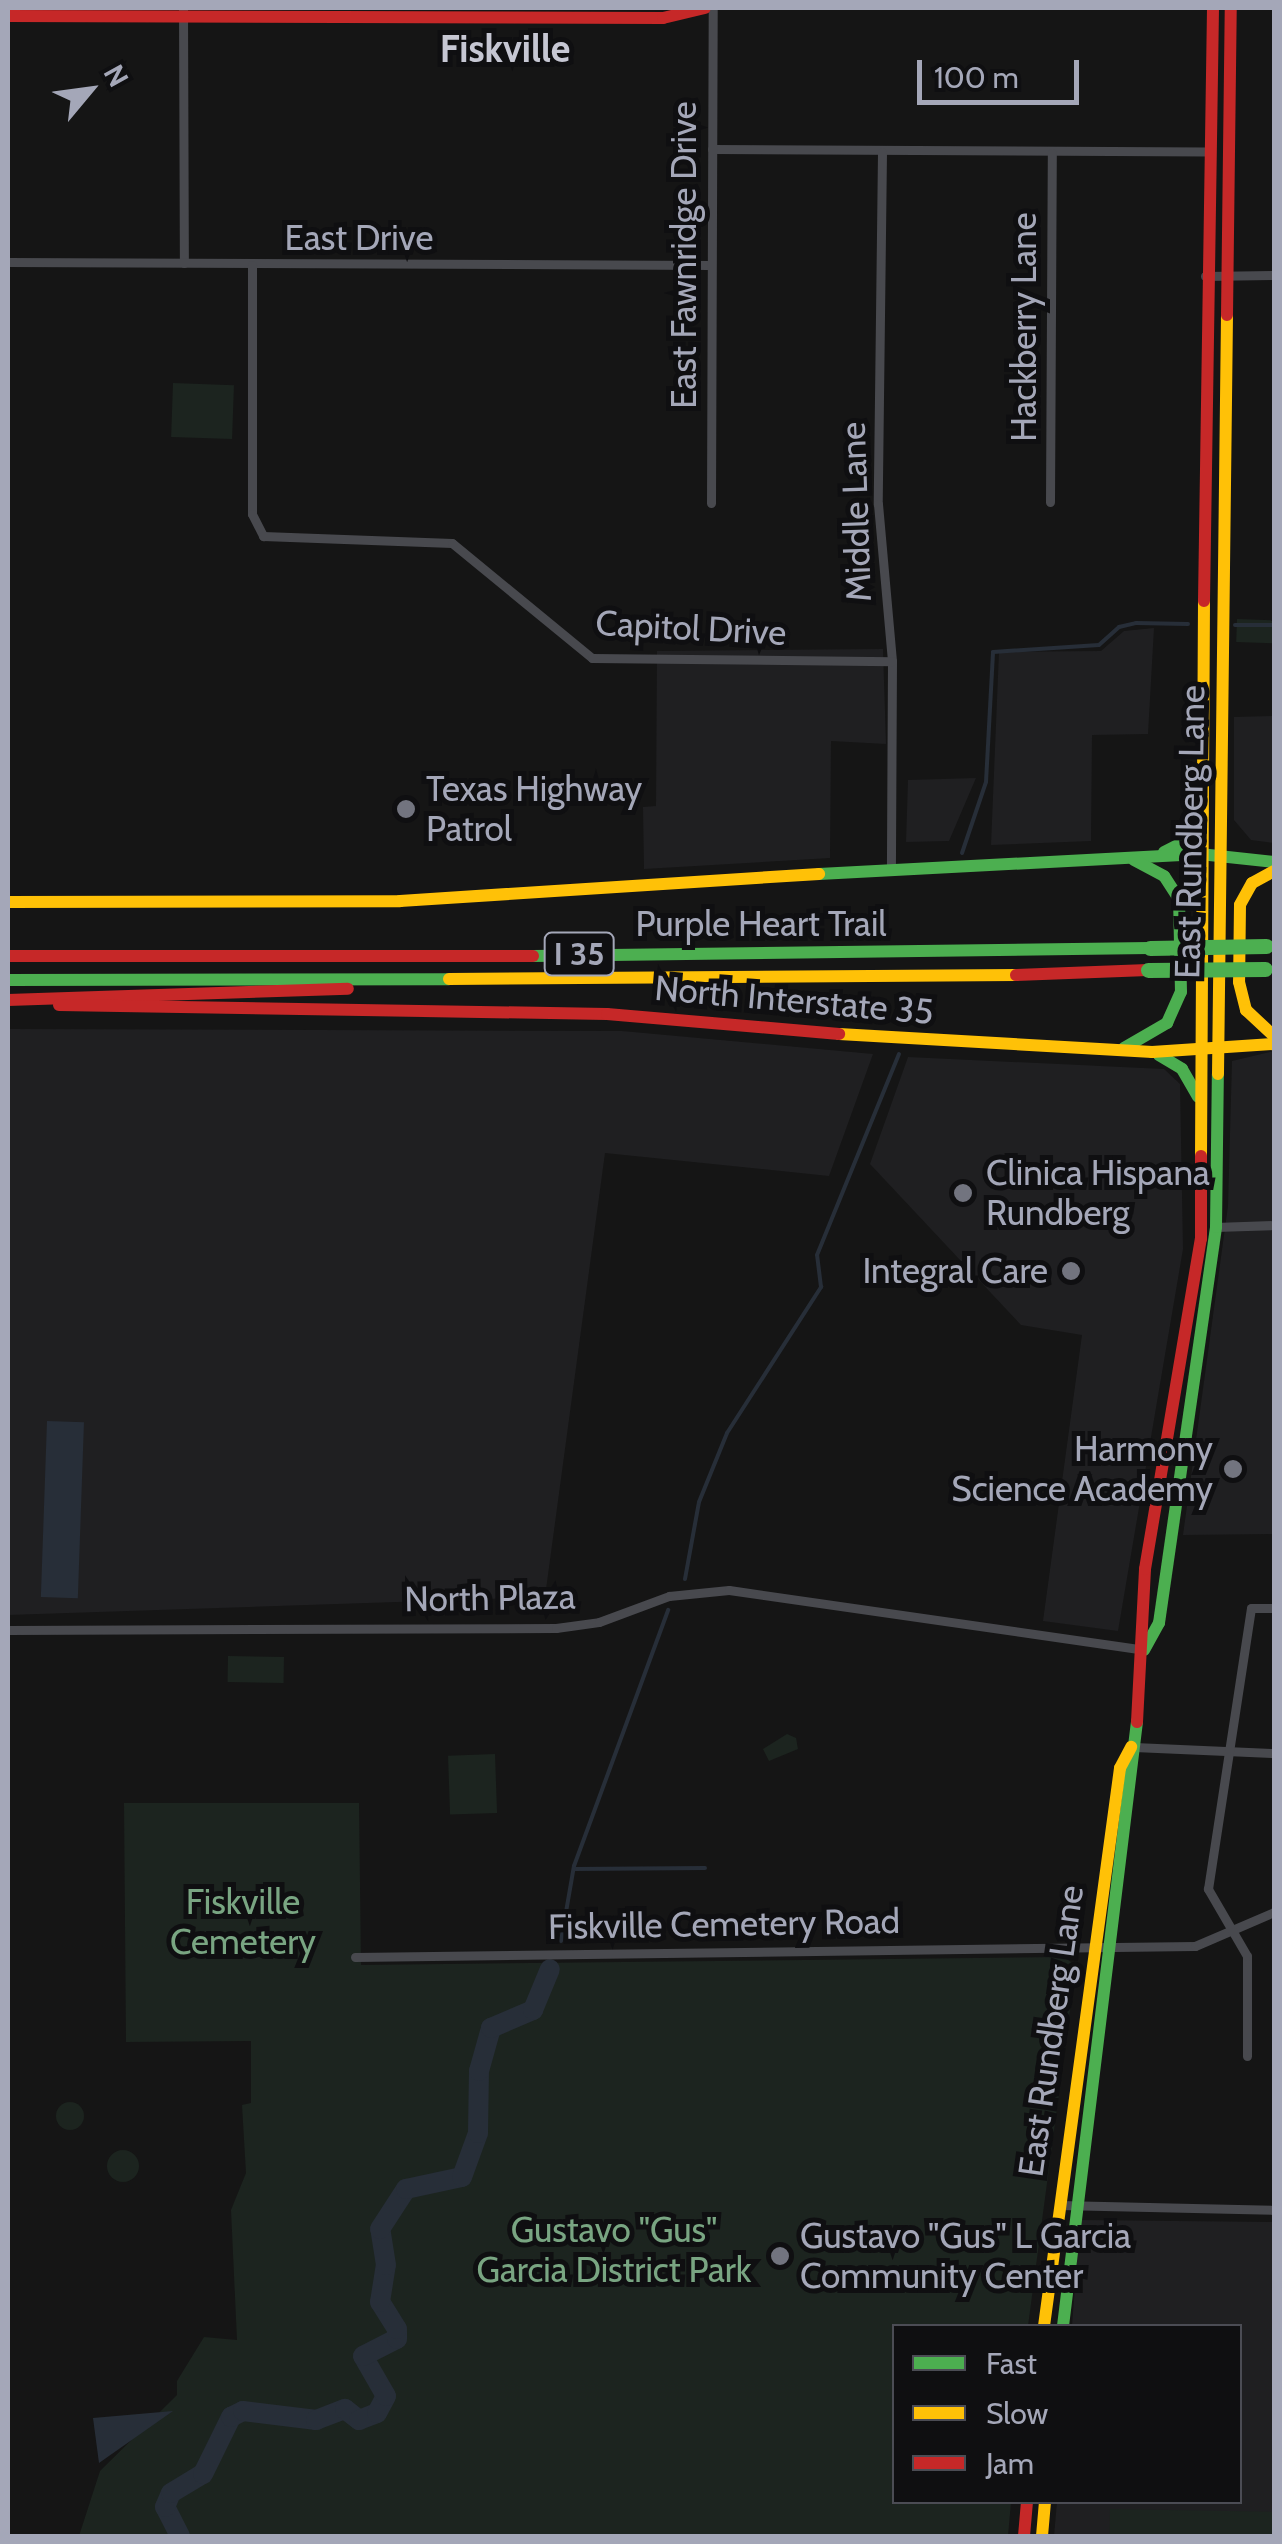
<!DOCTYPE html>
<html>
<head>
<meta charset="utf-8">
<style>
	body { margin:0 }
	#map { position:relative; width:1282px; height:2544px; overflow:hidden; background:#151515; font-family:Cabin,sans-serif }
	div>[style] { position:absolute }
	.built>* { inset:0; background:#1f1f21 }
	.green>* { inset:0; background:#1c241f; transform-origin:0 0 }
	.round { border-radius:50% }
	.water>* { inset:0; background:#272e38; transform-origin:0 0 }
	.stream>* { height:4px; margin:-2px; padding:0 2px; transform-origin:2px; border-radius:2px; background:#272e38 }
	.river>* { height:20px; margin:-10px; padding:0 10px; transform-origin:10px; border-radius:10px; background:#272e38 }
	.street>* { height:9px; margin:-4.5px; padding:0 4.5px; transform-origin:4.5px; border-radius:4.5px; background:#48494e }
	.fast>* { height:12px; margin:-6px; padding:0 6px; transform-origin:6px; border-radius:6px; background:#4caf50 }
	.slow>* { height:12px; margin:-6px; padding:0 6px; transform-origin:6px; border-radius:6px; background:#ffc107 }
	.jam>* { height:12px; margin:-6px; padding:0 6px; transform-origin:6px; border-radius:6px; background:#c62828 }
	.fast-bridge>* { height:15px; margin:-7.5px; padding:0 7.5px; transform-origin:7.5px; border-radius:7.5px; background:#4caf50 }
	.dots>* { width:28px; height:28px; translate:-50% -50%; box-sizing:border-box; border:5px solid #0f0f11; border-radius:50% }
	span { translate:-50% -50%; white-space:nowrap; text-align:center; line-height:1.15; -webkit-text-stroke:10px #0f0f11; paint-order:stroke }
	.shield-label span { padding:2px 8px; background:#0f0f11; border:2px solid; border-radius:8px; -webkit-text-stroke-width:0 }
	.shield-label { font-size:32px; color:#a4a7b8; font-weight:700 }
	.street-label { font-size:35px; color:#a4a7b8 }
	.poi-label { font-size:35px; color:#a4a7b8 }
	.left { translate:0 -50%; text-align:left }
	.right { translate:-100% -50%; text-align:right }
	.park-label { font-size:35px; color:#79a582 }
	.neighbourhood-label { font-size:38px; color:#c6c7d3; font-weight:700 }
	.frame { position:absolute; inset:0; border:10px solid #a4a7b8; pointer-events:none }
	.legend { position:absolute; left:892px; top:2324px; width:350px; height:180px; box-sizing:border-box; background:#0f0f11; border:2px solid #4b4c54; margin:0; padding:12px 18px; list-style:none; font-size:30px; color:#a4a7b8 }
	.legend li { display:flex; align-items:center; gap:20px; height:50px }
	.legend b { width:50px; border:2px solid #4b4c54 }
	.north { position:absolute; left:40px; top:40px; width:100px; height:100px; -webkit-text-stroke:8px #0f0f11; paint-order:stroke; rotate:61deg; font-size:28px; font-weight:700; line-height:40px; text-align:center; color:#a4a7b8 }
	.north::after { content:''; display:block; margin:auto; width:35px; height:45px; background:#a4a7b8; clip-path:polygon(50% 0,100% 100%,50% 72%,0 100%) }
	.scale { position:absolute; left:917px; top:60px; width:162px; height:45px; box-sizing:border-box; border:5px solid #a4a7b8; border-top:0; padding-left:12px; font-size:30px; line-height:35px; white-space:nowrap; color:#a4a7b8; -webkit-text-stroke:8px #0f0f11; paint-order:stroke }
</style>
</head>
<body>
<div id="map">
	<div class="built">
		<i style="clip-path:polygon(1154px 628px,1148px 734px,1092px 735px,1091px 841px,991px 845px,999px 652px,1101px 651px,1124px 631px)"></i>
		<i style="clip-path:polygon(883px 649px,886px 744px,831px 741px,830px 858px,644px 869px,643px 807px,656px 806px,657px 651px)"></i>
		<i style="clip-path:polygon(1274px 716px,1274px 843px,1251px 840px,1234px 820px,1234px 717px)"></i>
		<i style="clip-path:polygon(976px 778px,949px 841px,906px 842px,908px 780px)"></i>
		<i style="clip-path:polygon(8px 1029px,622px 1031px,873px 1054px,829px 1176px,605px 1153px,545px 1597px,8px 1615px)"></i>
		<i style="clip-path:polygon(1274px 1051px,1274px 1534px,1183px 1535px,1228px 1206px,1232px 1061px)"></i>
		<i style="clip-path:polygon(908px 1057px,1164px 1069px,1180px 1084px,1183px 1249px,1118px 1631px,1043px 1621px,1082px 1335px,1021px 1325px,870px 1164px)"></i>
		<i style="clip-path:polygon(1080px 2220px,1274px 2222px,1274px 2536px,1054px 2536px,1057px 2502px,1240px 2502px,1240px 2326px,1072px 2326px)"></i>
	</div>
	<div class="green">
		<i style="left:173px;top:383px;width:61px;height:54px;rotate:2deg"></i>
		<i style="left:1237px;top:619px;width:37px;height:23px;rotate:2deg"></i>
		<i style="left:228px;top:1656px;width:56px;height:26px;rotate:1deg"></i>
		<i style="clip-path:polygon(787px 1734px,796px 1738px,798px 1749px,769px 1761px,763px 1749px)"></i>
		<i style="left:495px;top:1754px;width:59px;height:47px;rotate:88deg"></i>
		<i style="clip-path:polygon(124px 1803px,359px 1803px,361px 1965px,1063px 1957px,1076px 1965px,1028px 2326px,894px 2326px,894px 2502px,1011px 2502px,1008px 2536px,79px 2536px,100px 2471px,177px 2395px,177px 2381px,204px 2337px,237px 2340px,231px 2210px,246px 2173px,242px 2105px,251px 2103px,251px 2041px,126px 2042px)"></i>
		<i class="round" style="left:56px;top:2102px;width:28px;height:28px"></i>
		<i class="round" style="left:107px;top:2150px;width:32px;height:32px"></i>
		<i style="left:1110px;top:2509px;width:164px;height:27px;rotate:1deg"></i>
	</div>
	<div class="water">
		<i style="left:47px;top:1421px;width:37px;height:176px;rotate:2deg"></i>
		<i style="clip-path:polygon(173px 2411px,99px 2463px,93px 2418px)"></i>
	</div>
	<div class="stream">
		<i style="left:1235px;top:625px;width:39px"></i>
		<i style="left:962px;top:853px;width:75px;rotate:-71.3deg"></i>
		<i style="left:986px;top:782px;width:130px;rotate:-86.9deg"></i>
		<i style="left:993px;top:652px;width:106px;rotate:-3.8deg"></i>
		<i style="left:1099px;top:645px;width:27px;rotate:-42deg"></i>
		<i style="left:1119px;top:627px;width:17px;rotate:-13deg"></i>
		<i style="left:1136px;top:623px;width:52px;rotate:1.1deg"></i>
		<i style="left:685px;top:1579px;width:78px;rotate:-79.7deg"></i>
		<i style="left:699px;top:1502px;width:74px;rotate:-67.9deg"></i>
		<i style="left:727px;top:1433px;width:174px;rotate:-57.2deg"></i>
		<i style="left:821px;top:1287px;width:32px;rotate:-97deg"></i>
		<i style="left:817px;top:1255px;width:217px;rotate:-67.8deg"></i>
		<i style="left:574px;top:1869px;width:131px;rotate:-0.4deg"></i>
		<i style="left:561px;top:1941px;width:76px;rotate:-80.2deg"></i>
		<i style="left:574px;top:1866px;width:273px;rotate:-69.8deg"></i>
	</div>
	<div class="river">
		<i style="left:180px;top:2536px;width:33px;rotate:-117deg"></i>
		<i style="left:165px;top:2507px;width:15px;rotate:-67deg"></i>
		<i style="left:171px;top:2493px;width:37px;rotate:-31deg"></i>
		<i style="left:203px;top:2474px;width:64px;rotate:-63.8deg"></i>
		<i style="left:231px;top:2417px;width:13px;rotate:-27deg"></i>
		<i style="left:243px;top:2411px;width:74px;rotate:7deg"></i>
		<i style="left:316px;top:2420px;width:31px;rotate:-21deg"></i>
		<i style="left:345px;top:2409px;width:18px;rotate:38deg"></i>
		<i style="left:359px;top:2420px;width:19px;rotate:-21deg"></i>
		<i style="left:377px;top:2413px;width:19px;rotate:-62deg"></i>
		<i style="left:386px;top:2396px;width:46px;rotate:-119.9deg"></i>
		<i style="left:363px;top:2356px;width:38px;rotate:-27deg"></i>
		<i style="left:397px;top:2339px;width:10px;rotate:-90deg"></i>
		<i style="left:397px;top:2329px;width:32px;rotate:-122deg"></i>
		<i style="left:380px;top:2302px;width:37px;rotate:-81deg"></i>
		<i style="left:386px;top:2265px;width:36px;rotate:-99deg"></i>
		<i style="left:380px;top:2229px;width:48px;rotate:-57deg"></i>
		<i style="left:406px;top:2189px;width:57px;rotate:-12.1deg"></i>
		<i style="left:462px;top:2177px;width:47px;rotate:-70deg"></i>
		<i style="left:478px;top:2133px;width:62px;rotate:-89.1deg"></i>
		<i style="left:479px;top:2071px;width:45px;rotate:-74.4deg"></i>
		<i style="left:491px;top:2028px;width:46px;rotate:-23.2deg"></i>
		<i style="left:533px;top:2010px;width:44px;rotate:-67.5deg"></i>
	</div>
	<div class="street">
		<i style="left:183px;top:8px;width:255px;rotate:89.8deg"></i>
		<i style="left:712px;top:149px;width:495px;rotate:0.3deg"></i>
		<i style="left:882px;top:152px;width:352px;rotate:90.7deg"></i>
		<i style="left:878px;top:504px;width:158px;rotate:84.9deg"></i>
		<i style="left:892px;top:661px;width:208px;rotate:90.3deg"></i>
		<i style="left:8px;top:262px;width:703px;rotate:0.24deg"></i>
		<i style="left:252px;top:265px;width:249px;rotate:90deg"></i>
		<i style="left:252px;top:514px;width:25px;rotate:63deg"></i>
		<i style="left:263px;top:536px;width:189px;rotate:2.1deg"></i>
		<i style="left:452px;top:543px;width:181px;rotate:39.4deg"></i>
		<i style="left:592px;top:658px;width:300px;rotate:0.6deg"></i>
		<i style="left:1205px;top:276px;width:69px;rotate:-0.8deg"></i>
		<i style="left:1050px;top:502px;width:349px;rotate:-89.7deg"></i>
		<i style="left:711px;top:503px;width:495px;rotate:-89.8deg"></i>
		<i style="left:1215px;top:1227px;width:59px;rotate:-1.9deg"></i>
		<i style="left:8px;top:1630px;width:548px;rotate:-0.21deg"></i>
		<i style="left:556px;top:1628px;width:43px;rotate:-7.9deg"></i>
		<i style="left:599px;top:1622px;width:75px;rotate:-20.4deg"></i>
		<i style="left:669px;top:1596px;width:60px;rotate:-5.7deg"></i>
		<i style="left:729px;top:1590px;width:419px;rotate:8.2deg"></i>
		<i style="left:1134px;top:1747px;width:140px;rotate:2.5deg"></i>
		<i style="left:355px;top:1957px;width:840px;rotate:-0.75deg"></i>
		<i style="left:1195px;top:1946px;width:86px;rotate:-23.3deg"></i>
		<i style="left:1247px;top:2056px;width:100px;rotate:-90deg"></i>
		<i style="left:1247px;top:1956px;width:78px;rotate:-120.2deg"></i>
		<i style="left:1208px;top:1889px;width:284px;rotate:-81.3deg"></i>
		<i style="left:1251px;top:1608px;width:23px"></i>
		<i style="left:1059px;top:2205px;width:215px;rotate:1.3deg"></i>
	</div>
	<div class="fast">
		<i style="left:1164px;top:852px;width:27px;rotate:-27deg"></i>
		<i style="left:1188px;top:840px;width:23px;rotate:-61deg"></i>
		<i style="left:819px;top:874px;width:382px;rotate:-3deg"></i>
		<i style="left:1200px;top:854px;width:74px;rotate:6.2deg"></i>
		<i style="left:533px;top:956px;width:617px;rotate:-0.74deg"></i>
		<i style="left:8px;top:980px;width:441px;rotate:-0.1deg"></i>
		<i style="left:1124px;top:1048px;width:50px;rotate:-30.2deg"></i>
		<i style="left:1167px;top:1023px;width:34px;rotate:-66deg"></i>
		<i style="left:1181px;top:992px;width:93px;rotate:-91.2deg"></i>
		<i style="left:1179px;top:899px;width:27px;rotate:-123deg"></i>
		<i style="left:1164px;top:876px;width:34px;rotate:-152deg"></i>
		<i style="left:1159px;top:1055px;width:27px;rotate:31deg"></i>
		<i style="left:1182px;top:1069px;width:32px;rotate:60deg"></i>
		<i style="left:1144px;top:1650px;width:31px;rotate:-61deg"></i>
		<i style="left:1159px;top:1623px;width:400px;rotate:-81.8deg"></i>
		<i style="left:1216px;top:1227px;width:153px;rotate:-89.3deg"></i>
		<i style="left:1063px;top:2326px;width:609px;rotate:-83.02deg"></i>
	</div>
	<div class="slow">
		<i style="left:1274px;top:871px;width:25px;rotate:151deg"></i>
		<i style="left:1252px;top:883px;width:25px;rotate:119deg"></i>
		<i style="left:1240px;top:905px;width:77px;rotate:90.7deg"></i>
		<i style="left:1239px;top:982px;width:29px;rotate:76deg"></i>
		<i style="left:1246px;top:1010px;width:38px;rotate:43deg"></i>
		<i style="left:8px;top:902px;width:392px;rotate:-0.1deg"></i>
		<i style="left:400px;top:901px;width:420px;rotate:-3.7deg"></i>
		<i style="left:449px;top:979px;width:567px;rotate:-0.4deg"></i>
		<i style="left:839px;top:1034px;width:314px;rotate:3.3deg"></i>
		<i style="left:1152px;top:1052px;width:122px;rotate:-3.8deg"></i>
		<i style="left:1218px;top:1074px;width:759px;rotate:-89.32deg"></i>
		<i style="left:1201px;top:1156px;width:555px;rotate:-89.69deg"></i>
		<i style="left:1044px;top:2326px;width:563px;rotate:-82.24deg"></i>
		<i style="left:1120px;top:1768px;width:24px;rotate:-62deg"></i>
		<i style="left:1042px;top:2536px;width:34px;rotate:-85deg"></i>
	</div>
	<div class="jam">
		<i style="left:8px;top:16px;width:655px;rotate:0.17deg"></i>
		<i style="left:663px;top:18px;width:43px;rotate:-13.4deg"></i>
		<i style="left:1227px;top:315px;width:307px;rotate:-89.3deg"></i>
		<i style="left:1204px;top:601px;width:593px;rotate:-89.13deg"></i>
		<i style="left:8px;top:956px;width:525px"></i>
		<i style="left:1016px;top:975px;width:132px;rotate:-2.2deg"></i>
		<i style="left:8px;top:1000px;width:340px;rotate:-1.9deg"></i>
		<i style="left:59px;top:1005px;width:548px;rotate:0.94deg"></i>
		<i style="left:607px;top:1014px;width:233px;rotate:4.9deg"></i>
		<i style="left:1137px;top:1722px;width:153px;rotate:-87deg"></i>
		<i style="left:1145px;top:1569px;width:335px;rotate:-80.4deg"></i>
		<i style="left:1201px;top:1239px;width:83px;rotate:-90deg"></i>
		<i style="left:1024px;top:2536px;width:34px;rotate:-85deg"></i>
	</div>
	<div class="fast-bridge">
		<i style="left:1150px;top:948px;width:116px;rotate:-1deg"></i>
		<i style="left:1148px;top:970px;width:117px;rotate:-0.5deg"></i>
	</div>
	<div class="dots">
		<i style="left:406px;top:809px;background:#72747f"></i>
		<i style="left:963px;top:1193px;background:#72747f"></i>
		<i style="left:1071px;top:1271px;background:#72747f"></i>
		<i style="left:1233px;top:1469px;background:#72747f"></i>
		<i style="left:780px;top:2256px;background:#72747f"></i>
	</div>
	<div class="shield-label">
		<span style="left:579px;top:954px">I 35</span>
	</div>
	<div class="street-label">
		<span style="left:359px;top:238px">East Drive</span>
		<span style="left:684px;top:255px;rotate:-90deg">East Fawnridge Drive</span>
		<span style="left:1024px;top:327px;rotate:-90deg">Hackberry Lane</span>
		<span style="left:856px;top:512px;rotate:-92deg">Middle Lane</span>
		<span style="left:691px;top:628px;rotate:3deg">Capitol Drive</span>
		<span style="left:1190px;top:832px;rotate:-89deg">East Rundberg Lane</span>
		<span style="left:761px;top:924px">Purple Heart Trail</span>
		<span style="left:794px;top:1000px;rotate:5deg">North Interstate 35</span>
		<span style="left:490px;top:1598px;rotate:-1deg">North Plaza</span>
		<span style="left:724px;top:1924px;rotate:-1deg">Fiskville Cemetery Road</span>
		<span style="left:1051px;top:2031px;rotate:-82deg">East Rundberg Lane</span>
	</div>
	<div class="poi-label">
		<span class="left" style="left:426px;top:809px">Texas Highway<br>Patrol</span>
		<span class="left" style="left:986px;top:1193px">Clinica Hispana<br>Rundberg</span>
		<span class="right" style="left:1048px;top:1271px">Integral Care</span>
		<span class="right" style="left:1213px;top:1469px">Harmony<br>Science Academy</span>
		<span class="left" style="left:800px;top:2256px">Gustavo "Gus" L Garcia<br>Community Center</span>
	</div>
	<div class="park-label">
		<span style="left:243px;top:1922px">Fiskville<br>Cemetery</span>
		<span style="left:614px;top:2250px">Gustavo "Gus"<br>Garcia District Park</span>
	</div>
	<div class="neighbourhood-label">
		<span style="left:505px;top:49px">Fiskville</span>
	</div>
	<div class="frame"></div>
	<ul class="legend">
	<li><b style="height:12px;background:#4caf50"></b>Fast</li>
	<li><b style="height:12px;background:#ffc107"></b>Slow</li>
	<li><b style="height:12px;background:#c62828"></b>Jam</li>
	</ul>
	<div class="north">N</div>
	<div class="scale">100 m</div>
</div>
</body>
</html>
